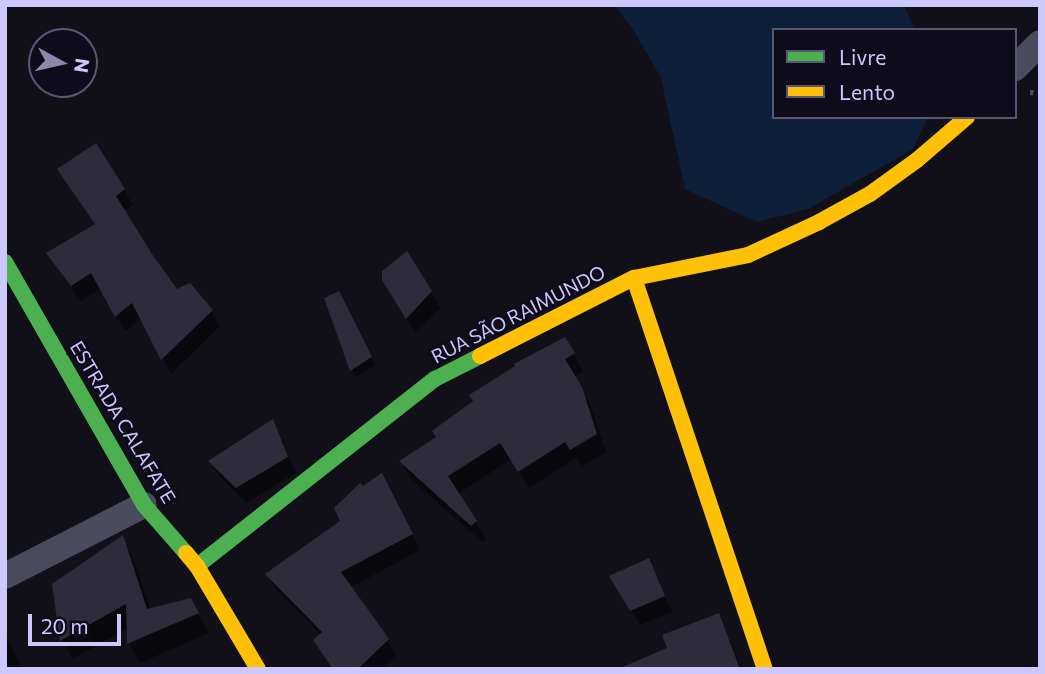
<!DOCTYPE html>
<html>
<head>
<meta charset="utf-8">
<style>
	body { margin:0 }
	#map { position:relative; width:1045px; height:674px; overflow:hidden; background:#111018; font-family:Commissioner,sans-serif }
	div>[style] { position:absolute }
	.water>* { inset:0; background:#0e1f3a }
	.shadow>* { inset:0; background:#0007 }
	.building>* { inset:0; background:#2e2c3a }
	.path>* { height:4.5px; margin-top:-2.25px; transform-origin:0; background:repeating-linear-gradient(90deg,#47545f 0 3.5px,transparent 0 8.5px) }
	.street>* { height:26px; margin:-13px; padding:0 13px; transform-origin:13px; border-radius:13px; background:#4b4b60 }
	.fast>* { height:16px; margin:-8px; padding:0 8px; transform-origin:8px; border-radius:8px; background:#4caf50 }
	.slow>* { height:16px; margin:-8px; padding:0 8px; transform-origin:8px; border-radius:8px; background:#ffc107 }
	span { translate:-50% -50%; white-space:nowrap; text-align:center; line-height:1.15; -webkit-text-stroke:5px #0e0c1b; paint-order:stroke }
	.street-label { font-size:19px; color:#ccc8fc }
	.frame { position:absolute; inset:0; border:7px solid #ccc8fc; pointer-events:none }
	.legend { position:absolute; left:772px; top:28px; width:245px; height:91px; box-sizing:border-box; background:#0e0c1b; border:2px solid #5a5775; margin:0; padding:9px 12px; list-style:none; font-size:21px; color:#ccc8fc }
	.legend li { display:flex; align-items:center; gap:14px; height:35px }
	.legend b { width:35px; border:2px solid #5a5775 }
	.north { position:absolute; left:28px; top:28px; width:70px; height:70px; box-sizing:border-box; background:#0e0c1b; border:2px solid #5a5775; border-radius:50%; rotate:98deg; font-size:19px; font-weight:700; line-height:28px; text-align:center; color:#ccc8fc }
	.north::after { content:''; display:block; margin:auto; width:24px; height:32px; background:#8b88ac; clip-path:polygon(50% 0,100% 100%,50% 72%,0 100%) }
	.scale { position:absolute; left:28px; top:614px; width:93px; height:32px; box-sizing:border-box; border:4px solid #ccc8fc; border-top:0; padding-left:9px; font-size:21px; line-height:24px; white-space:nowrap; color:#ccc8fc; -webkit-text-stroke:5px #0e0c1b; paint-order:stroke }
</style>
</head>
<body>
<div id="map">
	<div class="water">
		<i style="clip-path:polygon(614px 5px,904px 5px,915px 30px,774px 30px,774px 117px,928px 117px,913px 149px,808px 209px,757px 222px,685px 189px,661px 78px,633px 29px)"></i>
	</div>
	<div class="shadow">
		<i style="clip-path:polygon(59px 170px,124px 190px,133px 205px,124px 212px,177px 291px,211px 311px,220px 326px,171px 374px,142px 318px,125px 331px,101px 288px,81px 301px,48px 254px,96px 225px)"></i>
		<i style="clip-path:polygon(431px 292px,440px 308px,416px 333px,393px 296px)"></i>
		<i style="clip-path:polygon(343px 301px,375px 365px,356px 377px,352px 370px)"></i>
		<i style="clip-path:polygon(565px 340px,583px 371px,574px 377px,591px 407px,606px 452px,582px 466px,576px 458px,529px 488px,511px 459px,458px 494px,486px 539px,482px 542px,411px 479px,401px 462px)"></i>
		<i style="clip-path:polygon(272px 421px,296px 473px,246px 503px,219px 476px,210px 461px)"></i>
		<i style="clip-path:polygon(362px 488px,390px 491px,420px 550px,350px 588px,396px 655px,382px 669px,334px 669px,321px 635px,276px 590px,268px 574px,342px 521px)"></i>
		<i style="clip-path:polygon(122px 538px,133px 557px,151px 610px,190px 600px,209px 633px,140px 663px,129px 643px,128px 628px,73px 659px,62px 640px,54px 585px)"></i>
		<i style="clip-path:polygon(648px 560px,672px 612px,640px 625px,612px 577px)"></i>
		<i style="clip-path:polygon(719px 615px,742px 669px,635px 669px,669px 649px)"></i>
		<i style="clip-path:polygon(5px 632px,22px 669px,5px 669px)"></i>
	</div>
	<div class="building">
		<i style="clip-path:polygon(96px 143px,125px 189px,116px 196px,152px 254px,177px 289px,190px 283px,213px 310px,161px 360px,132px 303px,115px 317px,91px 273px,71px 286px,46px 253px,95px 224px,57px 169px)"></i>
		<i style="clip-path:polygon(407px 251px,432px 291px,406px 319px,382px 280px,382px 271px)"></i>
		<i style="clip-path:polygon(339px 291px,372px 357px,350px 371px,324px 298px)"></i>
		<i style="clip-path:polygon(565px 337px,575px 353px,565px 359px,582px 387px,597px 434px,570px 450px,565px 442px,518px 472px,500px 443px,448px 476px,477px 521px,471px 526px,399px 461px,436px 437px,432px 431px,473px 401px,469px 395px,515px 366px,514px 364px)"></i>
		<i style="clip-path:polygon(273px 419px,288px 457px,236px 488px,208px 461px)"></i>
		<i style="clip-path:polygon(382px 473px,413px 534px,341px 572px,389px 639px,358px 669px,333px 669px,313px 640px,322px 632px,265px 574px,340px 521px,334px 508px,360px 483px,363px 486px)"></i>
		<i style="clip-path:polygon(123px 535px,147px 609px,191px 598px,199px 613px,127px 644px,126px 604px,60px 641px,52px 584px)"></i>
		<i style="clip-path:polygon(649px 558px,665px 596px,630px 611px,609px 576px)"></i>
		<i style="clip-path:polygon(719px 613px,740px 669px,618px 669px,667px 648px,662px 635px)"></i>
	</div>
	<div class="path">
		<i style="left:1030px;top:92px;width:10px;rotate:6deg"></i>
	</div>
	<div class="street">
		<i style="left:1015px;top:68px;width:35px;rotate:-45deg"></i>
		<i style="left:5px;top:576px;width:156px;rotate:-27.1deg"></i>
	</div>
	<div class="fast">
		<i style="left:5px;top:262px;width:280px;rotate:60.2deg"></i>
		<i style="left:144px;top:505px;width:64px;rotate:48.8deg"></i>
		<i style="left:197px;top:566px;width:303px;rotate:-38.2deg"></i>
		<i style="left:435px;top:379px;width:51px;rotate:-27.1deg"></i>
	</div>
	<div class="slow">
		<i style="left:634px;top:278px;width:412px;rotate:71.5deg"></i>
		<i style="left:480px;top:356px;width:173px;rotate:-26.9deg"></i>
		<i style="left:634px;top:278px;width:116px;rotate:-11.4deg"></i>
		<i style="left:748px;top:255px;width:78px;rotate:-24.9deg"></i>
		<i style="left:819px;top:222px;width:58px;rotate:-28.8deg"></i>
		<i style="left:870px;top:194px;width:58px;rotate:-35.9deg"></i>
		<i style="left:917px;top:160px;width:66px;rotate:-40.7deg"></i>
		<i style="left:186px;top:553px;width:17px;rotate:50deg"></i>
		<i style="left:197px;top:566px;width:120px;rotate:59.4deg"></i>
	</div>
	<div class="street-label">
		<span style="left:518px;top:314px;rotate:-27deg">RUA SÃO RAIMUNDO</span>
		<span style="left:123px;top:422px;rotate:59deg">ESTRADA CALAFATE</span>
	</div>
	<div class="frame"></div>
	<ul class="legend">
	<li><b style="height:9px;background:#4caf50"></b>Livre</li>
	<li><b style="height:9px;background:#ffc107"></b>Lento</li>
	</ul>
	<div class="north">N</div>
	<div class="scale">20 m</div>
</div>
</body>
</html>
